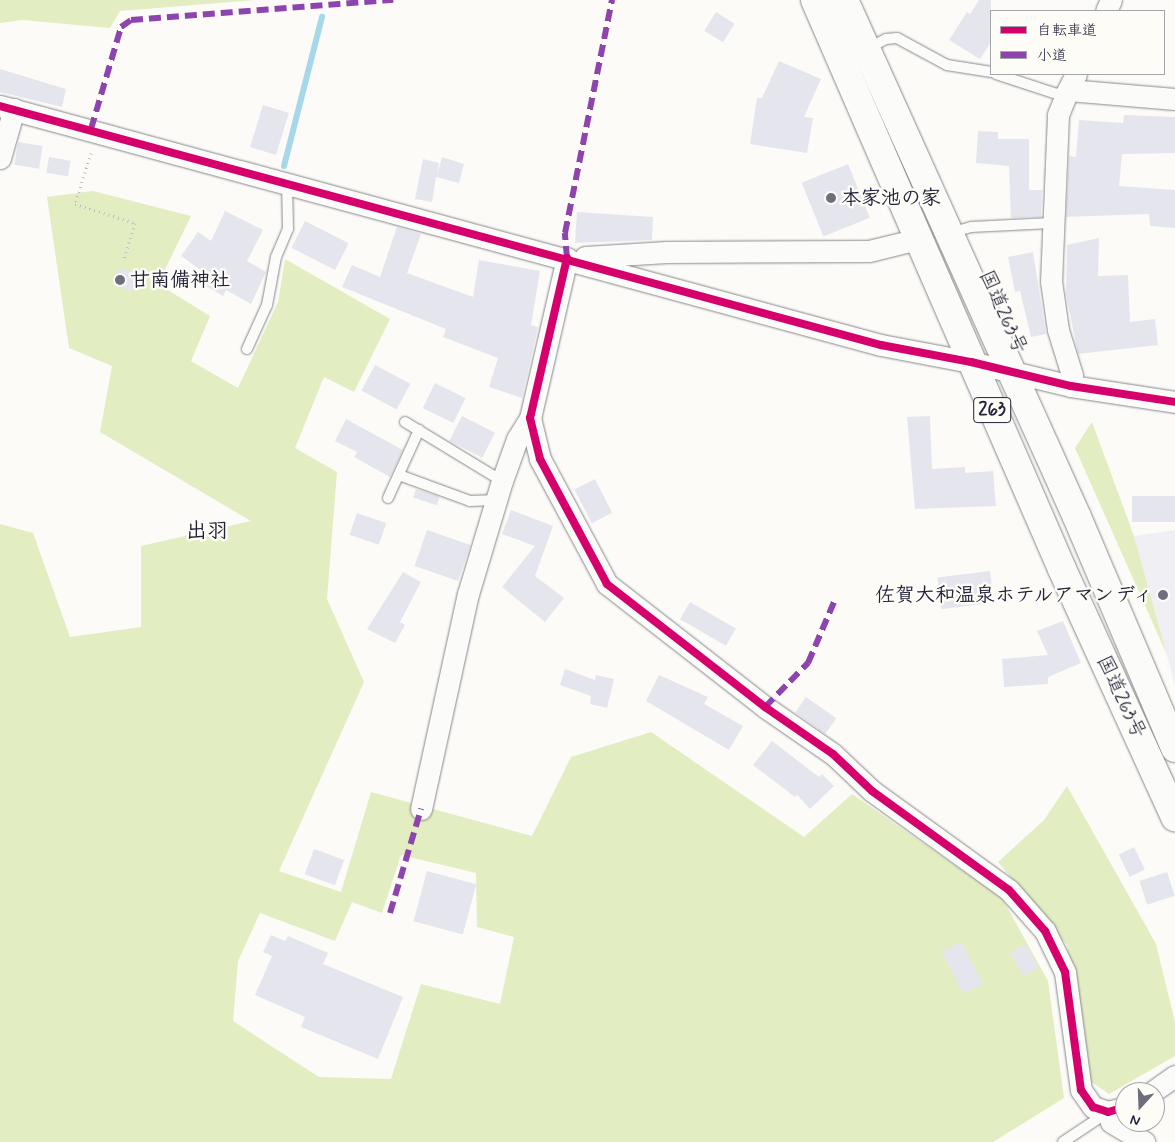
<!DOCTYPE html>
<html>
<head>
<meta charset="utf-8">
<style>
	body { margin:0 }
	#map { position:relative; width:1175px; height:1142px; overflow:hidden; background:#fcfbf8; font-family:Mynerve,"Klee One",sans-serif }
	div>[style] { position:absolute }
	.built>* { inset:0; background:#f0f0f4 }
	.green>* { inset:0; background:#e3edc2 }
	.stream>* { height:6px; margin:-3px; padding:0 3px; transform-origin:3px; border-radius:3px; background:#a6d8e9 }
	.building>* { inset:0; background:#e5e6ed; transform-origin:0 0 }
	.path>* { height:3px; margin-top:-1.5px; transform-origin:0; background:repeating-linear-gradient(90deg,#bfbfc0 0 1px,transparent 0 5px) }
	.roads { filter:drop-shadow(0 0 1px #88888c) drop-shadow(0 0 1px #88888c) }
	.lane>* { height:10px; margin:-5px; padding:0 5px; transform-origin:5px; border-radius:5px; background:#fbfbf9 }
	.street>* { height:21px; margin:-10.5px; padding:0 10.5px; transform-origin:10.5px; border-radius:10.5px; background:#fbfbf9 }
	.highway>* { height:28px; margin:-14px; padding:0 14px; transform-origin:14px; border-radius:14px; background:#fbfbf9 }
	.quiet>* { height:6px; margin-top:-3px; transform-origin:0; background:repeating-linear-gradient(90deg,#8e44ad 0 12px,transparent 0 18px) }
	.cycleway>* { height:8px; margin:-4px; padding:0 4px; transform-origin:4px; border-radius:4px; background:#d6006c }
	.dots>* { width:14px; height:14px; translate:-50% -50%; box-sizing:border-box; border:2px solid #fdfcf7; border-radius:50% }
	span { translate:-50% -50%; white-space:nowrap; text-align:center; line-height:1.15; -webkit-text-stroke:5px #fdfcf7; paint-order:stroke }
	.shield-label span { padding:1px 4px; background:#fdfcf7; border:1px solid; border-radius:4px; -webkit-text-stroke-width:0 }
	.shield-label { font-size:19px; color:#22223b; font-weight:700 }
	.poi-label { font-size:20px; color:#22223b; font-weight:700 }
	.left { translate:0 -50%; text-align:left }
	.right { translate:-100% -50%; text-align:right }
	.street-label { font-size:20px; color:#22223b }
	.neighbourhood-label { font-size:21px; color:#22223b; font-weight:700 }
	.legend { position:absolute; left:990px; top:10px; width:175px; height:65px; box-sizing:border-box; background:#fdfcf7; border:1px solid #a5a5ac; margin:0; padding:6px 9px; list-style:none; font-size:15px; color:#22223b }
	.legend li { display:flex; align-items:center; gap:10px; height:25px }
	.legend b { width:25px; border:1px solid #a5a5ac }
	.north { position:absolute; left:1115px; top:1082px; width:50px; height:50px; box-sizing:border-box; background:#fdfcf7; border:1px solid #a5a5ac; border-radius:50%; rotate:200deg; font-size:14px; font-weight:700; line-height:20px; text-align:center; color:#22223b }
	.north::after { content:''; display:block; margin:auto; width:18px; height:22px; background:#6e6e7d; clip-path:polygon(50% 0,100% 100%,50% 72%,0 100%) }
</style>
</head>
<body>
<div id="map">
	<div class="built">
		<i style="clip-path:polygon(1175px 530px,1175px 685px,1134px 536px)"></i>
	</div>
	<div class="green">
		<i style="clip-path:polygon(0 0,257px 0,120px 11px,110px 28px,22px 20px,0 23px)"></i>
		<i style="clip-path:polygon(evenodd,93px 191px,191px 216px,158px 284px,210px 316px,191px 361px,238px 388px,278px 302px,285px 259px,390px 319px,354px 392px,324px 377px,295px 448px,337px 472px,327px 599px,364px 682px,279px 871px,341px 892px,371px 792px,532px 836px,571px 757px,651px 732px,804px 837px,852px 794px,1002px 898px,1048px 981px,1064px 1098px,993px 1142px,0 1142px,0 524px,33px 533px,70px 637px,141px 627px,141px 546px,251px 521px,100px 432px,112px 366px,69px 348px,47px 197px,93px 191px,401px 855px,476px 873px,477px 927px,514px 937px,500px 1004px,421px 984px,391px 1079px,319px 1077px,233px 1021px,238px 961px,260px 913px,335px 941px,352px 902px,382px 913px,401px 855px)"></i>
		<i style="clip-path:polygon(1092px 422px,1134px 536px,1167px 655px,1075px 448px)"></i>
		<i style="clip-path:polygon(1067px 786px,1156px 944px,1175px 1022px,1175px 1056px,1109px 1094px,1087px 1079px,1067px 945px,998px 862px,1044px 820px)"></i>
	</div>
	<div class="stream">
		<i style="left:284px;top:166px;width:154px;rotate:-75.7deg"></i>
	</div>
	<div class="building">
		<i style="clip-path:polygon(979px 0,991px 0,991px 42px,980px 59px,949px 40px,967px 12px,970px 14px)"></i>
		<i style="left:716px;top:12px;width:22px;height:22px;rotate:32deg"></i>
		<i style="clip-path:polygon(779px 61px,821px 79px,804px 117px,813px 118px,807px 153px,750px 144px,757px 98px,762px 98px)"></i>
		<i style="clip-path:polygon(0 69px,66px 89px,62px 107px,0 92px)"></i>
		<i style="left:263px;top:105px;width:27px;height:44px;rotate:17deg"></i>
		<i style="clip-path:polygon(1124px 115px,1175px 117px,1175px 153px,1122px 154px,1119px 186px,1175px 190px,1175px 228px,1150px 226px,1149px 214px,1066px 217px,1069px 156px,1076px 157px,1079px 120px,1123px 123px)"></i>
		<i style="clip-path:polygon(978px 131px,998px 132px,998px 139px,1029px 139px,1029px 190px,1042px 190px,1041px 217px,1011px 218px,1009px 166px,976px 163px)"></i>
		<i style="left:18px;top:142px;width:25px;height:23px;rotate:9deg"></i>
		<i style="left:49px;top:157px;width:22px;height:16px;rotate:10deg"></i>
		<i style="clip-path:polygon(442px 157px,464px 164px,459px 183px,436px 177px,432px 202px,415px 199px,423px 159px,439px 163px,437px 175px)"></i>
		<i style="left:848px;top:164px;width:58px;height:50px;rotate:68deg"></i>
		<i style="clip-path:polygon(225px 211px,263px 230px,247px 261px,266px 272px,251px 304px,226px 290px,223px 296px,199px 282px,205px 273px,181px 256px,198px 232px,211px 241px)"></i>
		<i style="clip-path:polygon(577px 212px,653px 217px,652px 240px,575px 243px)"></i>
		<i style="left:305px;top:221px;width:49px;height:30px;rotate:27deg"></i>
		<i style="clip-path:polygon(397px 227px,421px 234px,407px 273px,473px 297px,479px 260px,540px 271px,531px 325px,538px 327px,522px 398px,489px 387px,498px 358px,443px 337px,446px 329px,342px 287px,352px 265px,380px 277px)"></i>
		<i style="clip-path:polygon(1099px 238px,1098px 276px,1128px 275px,1130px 322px,1155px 319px,1158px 345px,1078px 354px,1066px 294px,1067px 245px)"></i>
		<i style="clip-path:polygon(1033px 252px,1046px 334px,1031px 337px,1020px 291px,1015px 292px,1008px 257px)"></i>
		<i style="left:118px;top:268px;width:22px;height:18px;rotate:18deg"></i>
		<i style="left:375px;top:365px;width:40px;height:29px;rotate:28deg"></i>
		<i style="left:435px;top:383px;width:34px;height:28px;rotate:26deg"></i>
		<i style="left:462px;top:416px;width:37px;height:28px;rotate:27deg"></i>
		<i style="clip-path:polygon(930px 416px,932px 469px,965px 467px,965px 473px,993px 471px,996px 506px,915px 509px,907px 417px)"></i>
		<i style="clip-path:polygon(346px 419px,403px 450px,390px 477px,354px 457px,357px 452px,335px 441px)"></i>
		<i style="left:595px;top:479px;width:38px;height:23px;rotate:63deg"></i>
		<i style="left:416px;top:489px;width:25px;height:9px;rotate:18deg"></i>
		<i style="left:1175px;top:496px;width:26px;height:43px;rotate:90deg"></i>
		<i style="clip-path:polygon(511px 510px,553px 526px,535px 576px,564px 598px,545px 622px,502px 587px,535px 546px,502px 534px)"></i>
		<i style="left:357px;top:513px;width:31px;height:23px;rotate:19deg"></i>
		<i style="left:427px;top:530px;width:46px;height:38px;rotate:19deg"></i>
		<i style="left:990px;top:571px;width:32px;height:53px;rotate:83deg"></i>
		<i style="clip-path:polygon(403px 572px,421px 582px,400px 622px,405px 625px,395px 643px,367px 629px)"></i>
		<i style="left:690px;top:602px;width:53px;height:20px;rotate:30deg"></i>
		<i style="clip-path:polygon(1063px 621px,1081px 663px,1048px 677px,1048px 684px,1004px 687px,1002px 659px,1048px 655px,1037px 631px)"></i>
		<i style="clip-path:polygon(565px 669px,595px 680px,596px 675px,614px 679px,607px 708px,590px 704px,591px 696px,560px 685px)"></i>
		<i style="clip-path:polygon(659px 675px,708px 697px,704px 704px,743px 726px,729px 750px,646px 701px)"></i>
		<i style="left:806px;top:697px;width:37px;height:19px;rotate:35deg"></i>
		<i style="clip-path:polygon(772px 741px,819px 777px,822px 774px,834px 786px,810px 809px,797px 795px,795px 797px,753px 765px)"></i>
		<i style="left:1134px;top:847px;width:25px;height:17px;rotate:64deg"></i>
		<i style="left:314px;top:849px;width:32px;height:27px;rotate:20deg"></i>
		<i style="left:427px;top:871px;width:51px;height:52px;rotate:15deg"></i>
		<i style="left:1167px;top:872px;width:25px;height:29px;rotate:72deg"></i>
		<i style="clip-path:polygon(271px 935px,285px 941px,288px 936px,328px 953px,323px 964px,403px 997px,378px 1059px,301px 1027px,305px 1017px,255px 995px,272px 956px,263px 952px)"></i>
		<i style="left:961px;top:942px;width:47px;height:22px;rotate:62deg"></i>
		<i style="left:1026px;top:944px;width:27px;height:18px;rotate:62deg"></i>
	</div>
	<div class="path">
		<i style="left:91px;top:153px;width:53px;rotate:107.4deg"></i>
		<i style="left:75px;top:204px;width:63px;rotate:17.6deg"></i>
		<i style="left:135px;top:223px;width:39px;rotate:107deg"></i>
	</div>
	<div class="roads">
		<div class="lane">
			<i style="left:867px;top:49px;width:21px;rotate:-28deg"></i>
			<i style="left:886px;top:39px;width:11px;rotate:-5deg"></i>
			<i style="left:897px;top:38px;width:57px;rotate:28.4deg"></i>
			<i style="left:947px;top:65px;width:45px;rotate:9deg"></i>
			<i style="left:996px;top:74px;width:64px;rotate:18.2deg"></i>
			<i style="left:1057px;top:94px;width:11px;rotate:-22deg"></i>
			<i style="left:950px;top:233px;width:22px;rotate:-16deg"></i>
			<i style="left:971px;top:227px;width:80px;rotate:-2.9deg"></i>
			<i style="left:247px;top:349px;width:48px;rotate:-65.6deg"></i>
			<i style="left:267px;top:305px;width:49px;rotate:-79.4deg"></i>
			<i style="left:276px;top:257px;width:30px;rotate:-67deg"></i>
			<i style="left:288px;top:229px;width:46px;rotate:-91.2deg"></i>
			<i style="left:405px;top:422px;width:114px;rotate:31.3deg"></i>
			<i style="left:399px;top:475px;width:76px;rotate:20.1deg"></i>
			<i style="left:470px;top:501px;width:26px;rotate:-2deg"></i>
			<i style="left:388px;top:498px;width:75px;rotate:-65.5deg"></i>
			<i style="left:1063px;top:1142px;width:54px;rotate:-33.7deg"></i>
		</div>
		<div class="street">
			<i style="left:1106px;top:11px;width:12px;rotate:-66deg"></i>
			<i style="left:1076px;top:74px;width:18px;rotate:117deg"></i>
			<i style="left:1068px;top:90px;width:107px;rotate:4.8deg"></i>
			<i style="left:1068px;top:90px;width:27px;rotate:112deg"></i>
			<i style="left:1058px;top:115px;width:166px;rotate:92.4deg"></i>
			<i style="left:1051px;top:281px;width:49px;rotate:81.9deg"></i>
			<i style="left:1058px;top:330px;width:47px;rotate:72.7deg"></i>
			<i style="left:1072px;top:375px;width:11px;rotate:95deg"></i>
			<i style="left:0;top:106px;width:913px;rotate:15.18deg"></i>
			<i style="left:881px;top:345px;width:92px;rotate:10.7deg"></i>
			<i style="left:971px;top:362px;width:103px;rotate:13.5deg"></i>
			<i style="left:1071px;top:386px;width:105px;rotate:8.7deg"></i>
			<i style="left:0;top:158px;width:51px;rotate:-74.1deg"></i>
			<i style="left:585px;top:257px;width:82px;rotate:-3.5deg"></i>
			<i style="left:667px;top:252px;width:202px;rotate:-0.3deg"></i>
			<i style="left:869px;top:251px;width:50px;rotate:-13.8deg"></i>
			<i style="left:567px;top:258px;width:164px;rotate:103deg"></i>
			<i style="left:530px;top:418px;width:42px;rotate:76.3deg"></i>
			<i style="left:540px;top:459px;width:142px;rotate:61.8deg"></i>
			<i style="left:607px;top:584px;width:200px;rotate:37.9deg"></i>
			<i style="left:765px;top:707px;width:83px;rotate:34.7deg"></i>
			<i style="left:833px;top:754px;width:54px;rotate:43.5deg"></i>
			<i style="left:872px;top:791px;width:169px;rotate:35.9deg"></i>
			<i style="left:1009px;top:890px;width:55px;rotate:48.7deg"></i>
			<i style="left:1045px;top:931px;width:46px;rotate:64deg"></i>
			<i style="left:1065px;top:972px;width:119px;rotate:82.3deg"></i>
			<i style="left:1081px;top:1090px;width:21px;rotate:55deg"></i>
			<i style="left:1093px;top:1107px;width:16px;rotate:18deg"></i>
			<i style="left:1108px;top:1112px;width:18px;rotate:-16deg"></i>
			<i style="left:421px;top:809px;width:220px;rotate:-77.7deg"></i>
			<i style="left:468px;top:594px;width:118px;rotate:-73.3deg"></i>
			<i style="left:502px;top:481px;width:45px;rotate:-70.3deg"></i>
			<i style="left:517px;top:439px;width:25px;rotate:-58deg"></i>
			<i style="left:1152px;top:1092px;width:28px;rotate:-35deg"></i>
			<i style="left:1108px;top:1112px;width:10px;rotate:73deg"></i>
			<i style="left:1111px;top:1122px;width:39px;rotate:31deg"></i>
		</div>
		<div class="highway">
			<i style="left:815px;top:0;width:620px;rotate:66.53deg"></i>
			<i style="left:1062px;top:569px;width:273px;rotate:65.5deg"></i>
			<i style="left:844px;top:0;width:567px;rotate:65.74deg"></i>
			<i style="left:1077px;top:517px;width:251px;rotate:67deg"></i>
		</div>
	</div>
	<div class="quiet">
		<i style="left:91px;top:129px;width:106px;rotate:-73.6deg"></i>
		<i style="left:121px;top:27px;width:12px;rotate:-35deg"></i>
		<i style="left:131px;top:20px;width:263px;rotate:-4.4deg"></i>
		<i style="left:567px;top:258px;width:25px;rotate:-95deg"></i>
		<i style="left:565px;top:233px;width:238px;rotate:-78.6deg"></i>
		<i style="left:765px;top:707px;width:62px;rotate:-45.7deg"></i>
		<i style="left:808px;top:663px;width:66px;rotate:-66.9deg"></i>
		<i style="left:390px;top:913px;width:109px;rotate:-73.4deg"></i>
	</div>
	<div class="cycleway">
		<i style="left:0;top:106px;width:913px;rotate:15.18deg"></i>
		<i style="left:881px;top:345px;width:92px;rotate:10.7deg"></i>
		<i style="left:971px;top:362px;width:103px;rotate:13.5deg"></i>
		<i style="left:1071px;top:386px;width:105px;rotate:8.7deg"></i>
		<i style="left:567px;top:258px;width:164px;rotate:103deg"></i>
		<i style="left:530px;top:418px;width:42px;rotate:76.3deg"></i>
		<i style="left:540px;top:459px;width:142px;rotate:61.8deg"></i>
		<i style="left:607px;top:584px;width:200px;rotate:37.9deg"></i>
		<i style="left:765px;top:707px;width:83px;rotate:34.7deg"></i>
		<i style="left:833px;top:754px;width:54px;rotate:43.5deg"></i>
		<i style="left:872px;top:791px;width:169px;rotate:35.9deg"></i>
		<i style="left:1009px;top:890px;width:55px;rotate:48.7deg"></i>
		<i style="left:1045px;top:931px;width:46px;rotate:64deg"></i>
		<i style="left:1065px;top:972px;width:119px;rotate:82.3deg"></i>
		<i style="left:1081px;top:1090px;width:21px;rotate:55deg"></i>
		<i style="left:1093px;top:1107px;width:16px;rotate:18deg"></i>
		<i style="left:1108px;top:1112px;width:18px;rotate:-16deg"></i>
	</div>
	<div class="dots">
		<i style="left:831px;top:198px;background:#6e6e7d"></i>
		<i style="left:120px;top:280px;background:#6e6e7d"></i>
		<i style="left:1163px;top:595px;background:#6e6e7d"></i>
	</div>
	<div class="shield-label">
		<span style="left:992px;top:410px">263</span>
	</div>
	<div class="poi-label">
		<span class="left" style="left:841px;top:198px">本家池の家</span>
		<span class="left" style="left:130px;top:280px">甘南備神社</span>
		<span class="right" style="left:1153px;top:595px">佐賀大和温泉ホテルアマンディ</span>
	</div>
	<div class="street-label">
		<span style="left:1003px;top:312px;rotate:66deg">国道263号</span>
		<span style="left:1121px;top:697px;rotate:65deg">国道263号</span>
	</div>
	<div class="neighbourhood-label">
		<span style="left:207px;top:531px">出羽</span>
	</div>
	<ul class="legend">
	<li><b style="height:6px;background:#d6006c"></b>自転車道</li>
	<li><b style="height:6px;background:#8e44ad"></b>小道</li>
	</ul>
	<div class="north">N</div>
</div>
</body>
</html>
